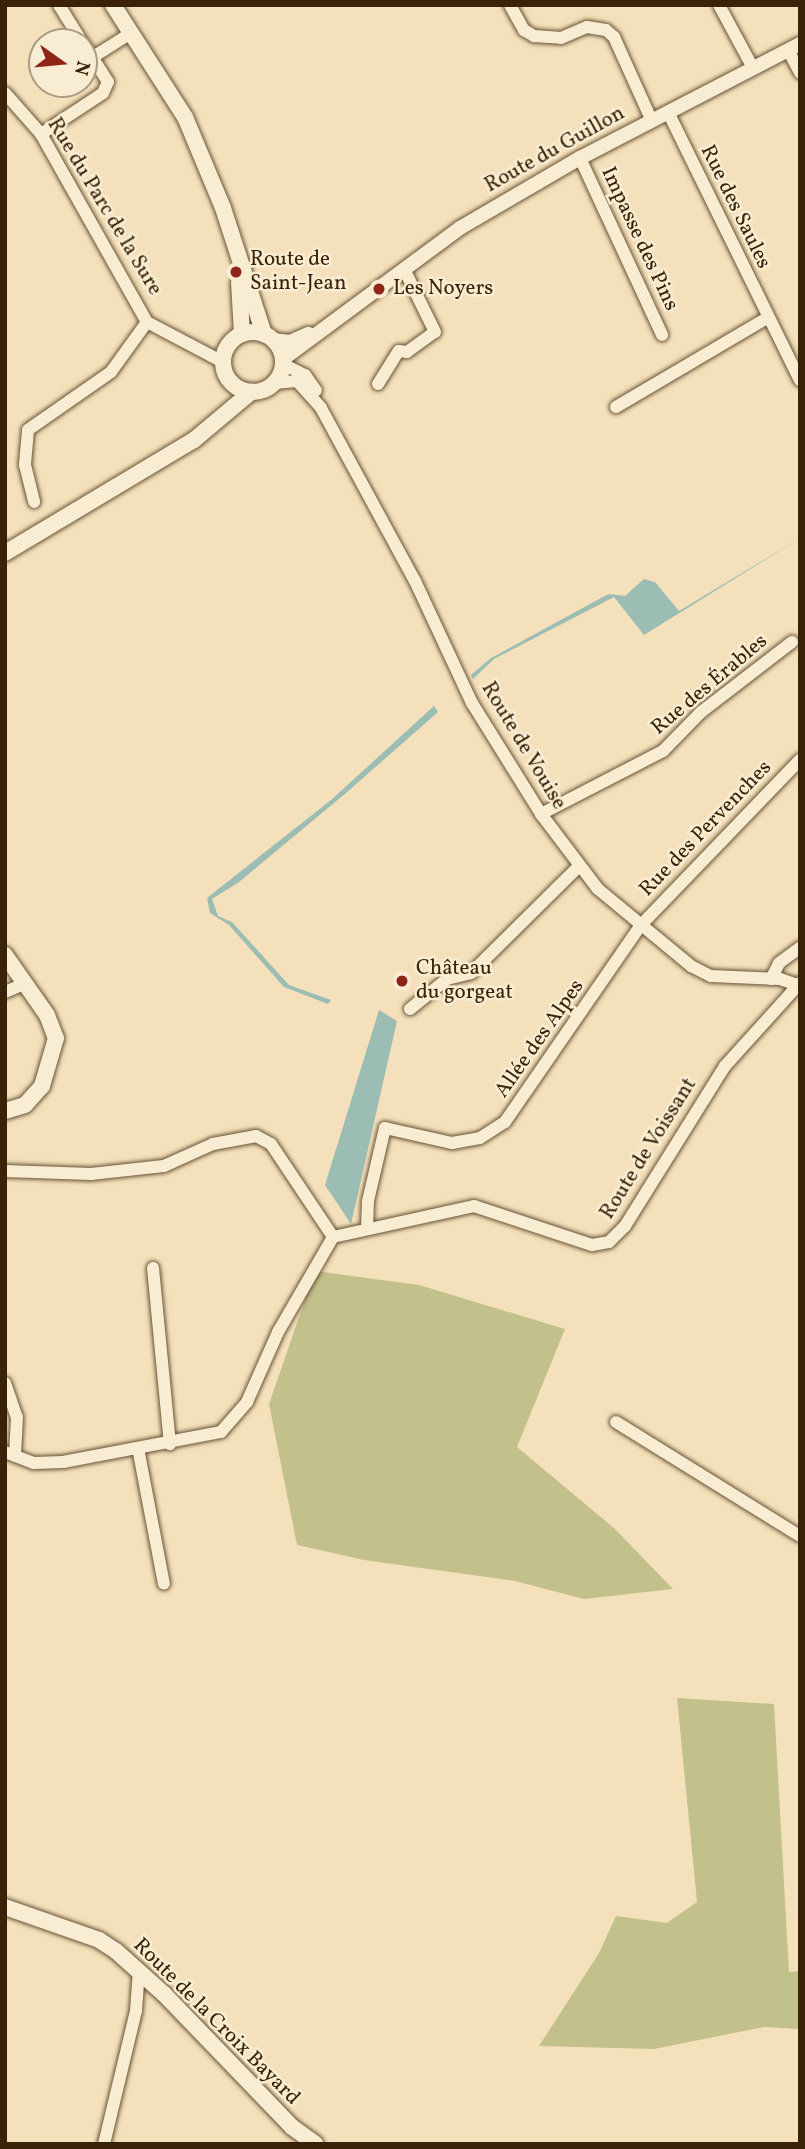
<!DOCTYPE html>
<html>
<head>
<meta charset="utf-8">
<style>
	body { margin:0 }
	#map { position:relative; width:805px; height:2149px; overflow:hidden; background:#f4e1bb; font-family:Vollkorn,serif }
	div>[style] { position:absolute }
	.green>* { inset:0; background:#c3c18b }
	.water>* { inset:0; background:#9cbdb3 }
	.roads { filter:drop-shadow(0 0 2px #685235) drop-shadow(0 0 2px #685235) }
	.minor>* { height:12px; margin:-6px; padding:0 6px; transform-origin:6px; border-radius:6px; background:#f8ecd3 }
	.tertiary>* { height:14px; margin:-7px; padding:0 7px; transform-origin:7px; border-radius:7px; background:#f8ecd3 }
	.secondary>* { height:16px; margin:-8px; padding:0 8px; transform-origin:8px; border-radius:8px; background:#f8ecd3 }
	.secondary>.ring { margin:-8px; padding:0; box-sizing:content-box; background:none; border:16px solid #f8ecd3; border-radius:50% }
	.dots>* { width:19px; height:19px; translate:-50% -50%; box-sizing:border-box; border:4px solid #f8ecd3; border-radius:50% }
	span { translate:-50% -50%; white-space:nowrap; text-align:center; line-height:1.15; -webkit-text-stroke:5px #f8ecd3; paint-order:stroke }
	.street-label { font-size:21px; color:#392208 }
	.poi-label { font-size:21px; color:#392208 }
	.left { translate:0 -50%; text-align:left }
	.frame { position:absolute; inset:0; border:7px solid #392208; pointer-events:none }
	.north { position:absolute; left:28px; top:28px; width:70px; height:70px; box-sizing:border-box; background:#f8ecd3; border:2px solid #ac9b82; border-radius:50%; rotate:105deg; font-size:19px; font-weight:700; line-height:28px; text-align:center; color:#392208 }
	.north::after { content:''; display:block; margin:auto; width:24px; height:32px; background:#8f2418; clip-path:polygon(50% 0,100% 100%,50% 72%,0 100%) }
</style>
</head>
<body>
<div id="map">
	<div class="green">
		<i style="clip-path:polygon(315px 1271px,419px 1285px,565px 1329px,517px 1447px,615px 1529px,673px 1589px,584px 1599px,515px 1581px,364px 1560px,297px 1545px,269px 1404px)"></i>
		<i style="clip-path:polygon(677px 1698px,774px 1704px,789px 1972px,800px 1971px,800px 2029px,764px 2027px,654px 2049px,539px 2046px,599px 1953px,616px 1916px,667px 1923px,697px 1902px)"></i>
	</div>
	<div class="water">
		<i style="clip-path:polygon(800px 538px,644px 635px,614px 597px,494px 659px,473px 679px,471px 675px,491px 658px,601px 598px,609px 594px,625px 596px,644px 579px,655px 582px,679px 611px)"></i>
		<i style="clip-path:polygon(434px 706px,438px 712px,346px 793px,239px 882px,212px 899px,218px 916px,232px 922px,289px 985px,331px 1000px,328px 1004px,284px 987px,229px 925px,210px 913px,207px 898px,331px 800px)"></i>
		<i style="clip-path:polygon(379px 1010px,397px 1021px,351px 1224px,325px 1185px)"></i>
	</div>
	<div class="roads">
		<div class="minor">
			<i style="left:59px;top:5px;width:44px;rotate:58.1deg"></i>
			<i style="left:510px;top:5px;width:29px;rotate:61deg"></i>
			<i style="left:524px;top:30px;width:12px;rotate:31deg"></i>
			<i style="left:534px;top:36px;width:27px;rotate:4deg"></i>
			<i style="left:561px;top:38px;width:28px;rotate:-23deg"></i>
			<i style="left:587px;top:27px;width:19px;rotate:9deg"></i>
			<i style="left:606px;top:30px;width:11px;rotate:41deg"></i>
			<i style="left:614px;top:37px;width:92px;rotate:65.7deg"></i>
			<i style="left:719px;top:5px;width:72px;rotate:61.6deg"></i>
			<i style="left:788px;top:50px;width:26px;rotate:62deg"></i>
			<i style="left:93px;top:57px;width:45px;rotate:-32.3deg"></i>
			<i style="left:5px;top:93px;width:55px;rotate:48.7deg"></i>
			<i style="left:41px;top:134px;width:216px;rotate:60.6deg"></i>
			<i style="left:147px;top:322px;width:62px;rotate:125.8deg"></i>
			<i style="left:111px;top:372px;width:101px;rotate:145.1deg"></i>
			<i style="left:28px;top:430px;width:35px;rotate:95deg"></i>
			<i style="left:25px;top:465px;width:38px;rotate:76deg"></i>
			<i style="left:668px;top:112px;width:299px;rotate:63.8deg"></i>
			<i style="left:41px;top:134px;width:74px;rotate:-33.5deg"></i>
			<i style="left:103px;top:93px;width:12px;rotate:-66deg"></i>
			<i style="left:108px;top:82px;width:45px;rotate:-122.3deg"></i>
			<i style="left:580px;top:158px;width:195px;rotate:65.1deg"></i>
			<i style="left:147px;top:322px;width:86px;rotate:27.8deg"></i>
			<i style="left:283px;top:364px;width:25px;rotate:27deg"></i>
			<i style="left:305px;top:375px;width:19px;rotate:55deg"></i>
			<i style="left:274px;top:383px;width:23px;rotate:-5deg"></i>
			<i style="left:297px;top:381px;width:36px;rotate:48deg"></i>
			<i style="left:321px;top:408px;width:197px;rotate:61.5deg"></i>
			<i style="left:415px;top:581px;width:135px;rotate:65deg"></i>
			<i style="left:472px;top:703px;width:131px;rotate:58.1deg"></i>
			<i style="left:541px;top:814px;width:94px;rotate:52.8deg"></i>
			<i style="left:598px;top:889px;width:121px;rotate:39.6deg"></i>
			<i style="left:691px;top:966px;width:22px;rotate:27deg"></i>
			<i style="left:711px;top:976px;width:69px;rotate:2.5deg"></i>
			<i style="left:780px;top:979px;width:21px;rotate:19deg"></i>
			<i style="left:378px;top:384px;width:39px;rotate:-58deg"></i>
			<i style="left:399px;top:351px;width:8px;rotate:7deg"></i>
			<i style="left:407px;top:352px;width:34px;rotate:-36deg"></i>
			<i style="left:435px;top:332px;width:70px;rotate:-116.2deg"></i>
			<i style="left:616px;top:407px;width:175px;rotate:-30.5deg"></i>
			<i style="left:541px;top:814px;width:137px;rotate:-27.3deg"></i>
			<i style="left:663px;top:751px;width:54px;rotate:-45.7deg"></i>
			<i style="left:701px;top:712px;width:115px;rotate:-37.6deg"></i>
			<i style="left:771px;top:979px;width:18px;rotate:-63deg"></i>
			<i style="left:779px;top:963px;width:26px;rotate:-36deg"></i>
			<i style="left:5px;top:992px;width:23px;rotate:-23deg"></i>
			<i style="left:410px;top:1009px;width:48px;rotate:-39deg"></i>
			<i style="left:447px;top:979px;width:25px;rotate:-14deg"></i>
			<i style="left:471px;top:973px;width:152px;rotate:-44.7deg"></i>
			<i style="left:5px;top:1171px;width:86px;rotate:2deg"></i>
			<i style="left:91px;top:1174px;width:73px;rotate:-6.3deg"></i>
			<i style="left:164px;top:1166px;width:54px;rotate:-24.2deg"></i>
			<i style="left:213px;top:1144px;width:44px;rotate:-10.5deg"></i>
			<i style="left:256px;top:1136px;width:17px;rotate:28deg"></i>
			<i style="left:271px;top:1144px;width:112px;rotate:56.3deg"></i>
			<i style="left:367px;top:1229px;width:28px;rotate:-88deg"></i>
			<i style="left:368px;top:1201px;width:75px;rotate:-76.9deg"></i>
			<i style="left:385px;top:1128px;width:69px;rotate:12.6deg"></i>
			<i style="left:452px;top:1143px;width:28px;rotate:-10deg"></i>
			<i style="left:480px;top:1138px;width:30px;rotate:-33deg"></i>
			<i style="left:505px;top:1122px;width:238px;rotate:-55.4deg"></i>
			<i style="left:640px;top:926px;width:231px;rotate:-46.1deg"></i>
			<i style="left:333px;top:1237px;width:144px;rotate:-12.4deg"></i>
			<i style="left:474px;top:1206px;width:124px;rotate:18.3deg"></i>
			<i style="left:592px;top:1245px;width:17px;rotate:-10deg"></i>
			<i style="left:609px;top:1242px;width:23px;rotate:-45deg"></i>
			<i style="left:625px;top:1226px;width:189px;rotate:-58deg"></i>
			<i style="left:725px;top:1066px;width:112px;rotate:-47.9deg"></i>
			<i style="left:153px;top:1268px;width:177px;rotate:84.5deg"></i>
			<i style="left:5px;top:1383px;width:36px;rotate:71deg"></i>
			<i style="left:17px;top:1417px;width:39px;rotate:93deg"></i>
			<i style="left:616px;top:1422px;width:216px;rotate:31.8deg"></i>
			<i style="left:138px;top:1448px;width:138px;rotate:79.2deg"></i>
			<i style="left:5px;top:1452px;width:31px;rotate:21deg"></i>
			<i style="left:34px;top:1463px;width:29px;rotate:-2deg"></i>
			<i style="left:63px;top:1462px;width:161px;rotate:-10.8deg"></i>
			<i style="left:221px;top:1432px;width:40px;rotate:-49deg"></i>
			<i style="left:247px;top:1402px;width:77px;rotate:-66.1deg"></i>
			<i style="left:278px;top:1332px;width:110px;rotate:-59.9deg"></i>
			<i style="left:104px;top:2144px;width:137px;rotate:-76.5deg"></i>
			<i style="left:136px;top:2011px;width:42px;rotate:-85.9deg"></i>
		</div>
		<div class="tertiary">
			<i style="left:273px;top:340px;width:17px;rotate:7deg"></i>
			<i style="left:290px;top:342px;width:20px;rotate:-24deg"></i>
			<i style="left:283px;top:359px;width:220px;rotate:-36.5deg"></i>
			<i style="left:460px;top:228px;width:139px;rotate:-30.3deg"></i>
			<i style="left:580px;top:158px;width:248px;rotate:-27.4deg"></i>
		</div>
		<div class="secondary">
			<i style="left:113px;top:5px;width:133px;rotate:57.3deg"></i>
			<i style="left:185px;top:117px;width:99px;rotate:67.3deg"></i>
			<i style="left:223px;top:208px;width:133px;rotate:72deg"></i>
			<i style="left:239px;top:282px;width:52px;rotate:86.7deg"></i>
			<i class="ring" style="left:223px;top:332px;width:44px;height:44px"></i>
			<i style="left:5px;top:553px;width:220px;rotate:-30.9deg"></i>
			<i style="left:194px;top:440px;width:75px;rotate:-40.1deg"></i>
			<i style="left:5px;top:955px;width:73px;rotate:55deg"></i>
			<i style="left:47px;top:1015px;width:25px;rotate:69deg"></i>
			<i style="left:56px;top:1038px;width:50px;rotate:106.3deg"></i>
			<i style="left:42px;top:1086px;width:25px;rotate:132deg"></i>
			<i style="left:25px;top:1105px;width:21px;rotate:163deg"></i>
			<i style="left:5px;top:1907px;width:100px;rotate:19.3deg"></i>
			<i style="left:99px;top:1940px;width:20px;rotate:33deg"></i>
			<i style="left:116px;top:1951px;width:64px;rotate:41.9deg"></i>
			<i style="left:164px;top:1994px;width:185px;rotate:46.1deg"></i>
			<i style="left:292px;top:2127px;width:29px;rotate:36deg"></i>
		</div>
	</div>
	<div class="dots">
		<i style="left:236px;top:272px;background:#8f2418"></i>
		<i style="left:379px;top:289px;background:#8f2418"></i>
		<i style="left:402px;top:981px;background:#8f2418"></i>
	</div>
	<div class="street-label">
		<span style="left:555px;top:150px;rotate:-29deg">Route du Guillon</span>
		<span style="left:104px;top:207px;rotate:59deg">Rue du Parc de la Sure</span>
		<span style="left:735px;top:207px;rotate:64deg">Rue des Saules</span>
		<span style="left:639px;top:239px;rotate:65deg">Impasse des Pins</span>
		<span style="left:710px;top:685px;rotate:-40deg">Rue des Érables</span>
		<span style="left:523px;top:746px;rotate:59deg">Route de Vouise</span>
		<span style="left:706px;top:829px;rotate:-46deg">Rue des Pervenches</span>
		<span style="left:540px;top:1039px;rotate:-55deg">Allée des Alpes</span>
		<span style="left:649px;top:1149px;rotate:-58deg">Route de Voissant</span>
		<span style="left:216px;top:2022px;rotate:45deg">Route de la Croix Bayard</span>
	</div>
	<div class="poi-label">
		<span class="left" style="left:250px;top:272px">Route de<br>Saint-Jean</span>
		<span class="left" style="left:393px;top:289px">Les Noyers</span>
		<span class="left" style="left:416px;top:981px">Château<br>du gorgeat</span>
	</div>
	<div class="frame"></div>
	<div class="north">N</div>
</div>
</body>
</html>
